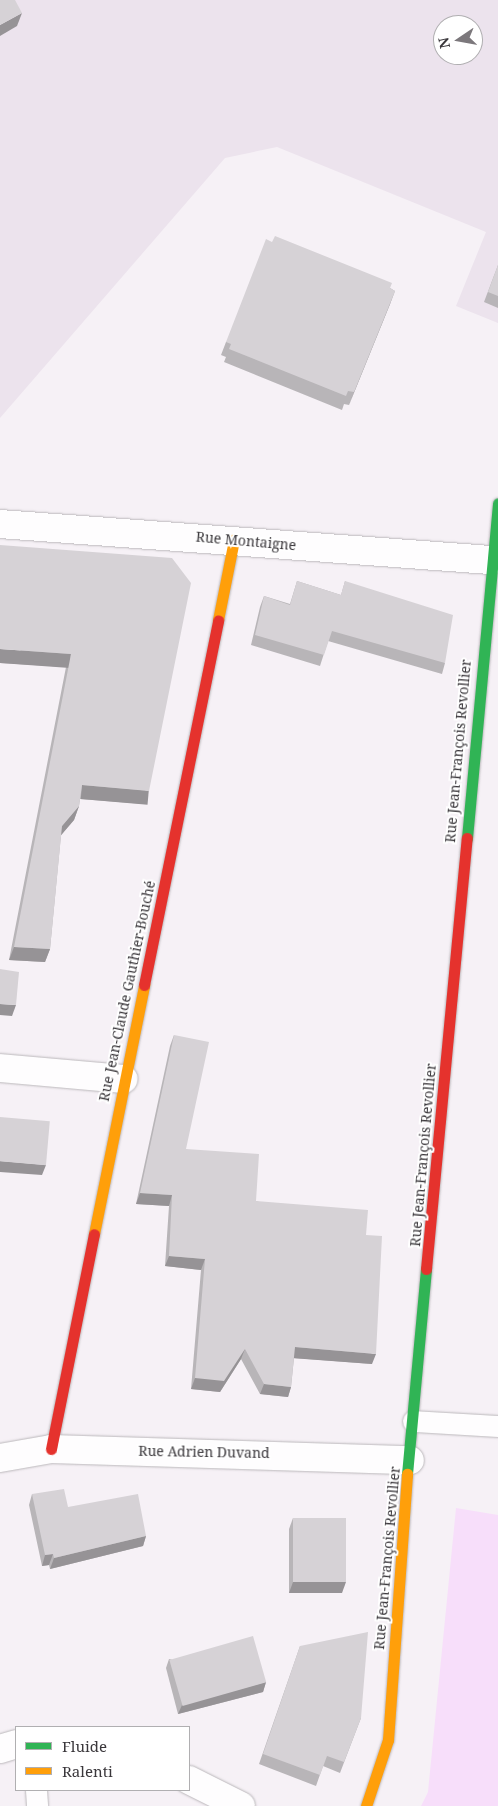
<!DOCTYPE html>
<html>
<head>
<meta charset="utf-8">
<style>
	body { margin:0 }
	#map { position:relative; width:498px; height:1806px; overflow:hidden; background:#f6f1f6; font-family:"Noto Serif",serif }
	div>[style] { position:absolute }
	.built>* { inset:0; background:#ece3ed }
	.green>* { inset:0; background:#f7defa }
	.roads { filter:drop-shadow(0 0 1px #bbb8bb) drop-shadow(0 0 1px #bbb8bb) }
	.lane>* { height:21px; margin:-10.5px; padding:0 10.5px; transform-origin:10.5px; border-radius:10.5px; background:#fefdfe }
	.street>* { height:28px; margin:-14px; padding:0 14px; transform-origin:14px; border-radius:14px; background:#fefdfe }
	.fast>* { height:11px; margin:-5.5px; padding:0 5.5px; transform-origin:5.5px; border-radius:5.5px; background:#30b455 }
	.slow>* { height:11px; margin:-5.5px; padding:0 5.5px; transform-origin:5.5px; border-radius:5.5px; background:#ff9f0a }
	.jam>* { height:11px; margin:-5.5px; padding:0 5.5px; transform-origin:5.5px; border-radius:5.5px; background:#e5322d }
	.wall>* { inset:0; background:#b8b5b8 }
	.shaded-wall>* { inset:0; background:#969396; transform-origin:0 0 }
	.building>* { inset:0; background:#d6d2d6; transform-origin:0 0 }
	span { translate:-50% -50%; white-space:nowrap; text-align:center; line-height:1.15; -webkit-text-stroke:4px #fff; paint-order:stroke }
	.street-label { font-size:14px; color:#3a373b }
	.legend { position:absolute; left:15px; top:1726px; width:175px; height:65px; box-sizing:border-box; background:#fff; border:1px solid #b0afb1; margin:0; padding:6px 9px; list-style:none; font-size:15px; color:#3a373b }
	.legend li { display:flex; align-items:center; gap:10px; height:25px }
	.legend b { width:25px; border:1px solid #b0afb1 }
	.north { position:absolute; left:433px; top:15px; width:50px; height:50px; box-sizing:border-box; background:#fff; border:1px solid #b0afb1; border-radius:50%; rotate:258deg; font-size:14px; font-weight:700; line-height:20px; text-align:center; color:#3a373b }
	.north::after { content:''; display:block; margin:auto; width:18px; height:22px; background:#7c787c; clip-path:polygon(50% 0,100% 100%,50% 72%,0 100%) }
</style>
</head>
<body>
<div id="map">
	<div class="built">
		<i style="clip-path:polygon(evenodd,0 0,498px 0,498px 323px,456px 306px,486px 232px,277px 147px,225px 158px,0 418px,0 0,443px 25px,473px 25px,473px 55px,443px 55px,443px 25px)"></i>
	</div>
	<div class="green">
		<i style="clip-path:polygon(456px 1508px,498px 1515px,498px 1806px,421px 1806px,428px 1792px)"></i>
	</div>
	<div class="roads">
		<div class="lane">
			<i style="left:413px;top:1421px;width:85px;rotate:3.4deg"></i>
			<i style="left:36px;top:1790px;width:16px;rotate:86deg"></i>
		</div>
		<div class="street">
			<i style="left:0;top:524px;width:492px;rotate:4.2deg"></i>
			<i style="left:0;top:1068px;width:124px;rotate:5.1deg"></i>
			<i style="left:0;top:1458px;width:52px;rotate:-10deg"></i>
			<i style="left:51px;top:1449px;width:359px;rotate:1.8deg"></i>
			<i style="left:0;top:1749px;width:17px;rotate:-17deg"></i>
			<i style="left:189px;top:1780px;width:58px;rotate:26.6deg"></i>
		</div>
		<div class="fast">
			<i style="left:467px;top:838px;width:336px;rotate:-84.7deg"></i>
			<i style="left:407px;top:1474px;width:206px;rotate:-84.7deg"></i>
		</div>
		<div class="slow">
			<i style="left:218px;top:620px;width:82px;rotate:-78.7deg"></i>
			<i style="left:94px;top:1234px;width:254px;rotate:-78.6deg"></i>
			<i style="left:366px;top:1806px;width:70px;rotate:-71.6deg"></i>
			<i style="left:388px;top:1740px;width:267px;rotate:-85.9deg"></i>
		</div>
		<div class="jam">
			<i style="left:144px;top:985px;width:372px;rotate:-78.5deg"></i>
			<i style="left:426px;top:1269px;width:433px;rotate:-84.6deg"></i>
			<i style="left:51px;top:1449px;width:219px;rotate:-78.7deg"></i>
		</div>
	</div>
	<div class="wall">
		<i style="clip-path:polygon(498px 265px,498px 308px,484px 302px)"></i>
		<i style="clip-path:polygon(390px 288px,395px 291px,390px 304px,349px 405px,344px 404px,342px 410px,224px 362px,226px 357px,221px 355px,226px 342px)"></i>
		<i style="clip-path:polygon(172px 558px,144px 804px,80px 799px,79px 806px,74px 820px,61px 835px,50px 949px,45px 962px,9px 960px,66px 667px,0 663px)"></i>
		<i style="clip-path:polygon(297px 581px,341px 595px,345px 581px,445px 663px,442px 674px,328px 641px,320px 666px,251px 645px,260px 607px,264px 596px,290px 604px)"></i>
		<i style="clip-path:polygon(174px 1035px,186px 1149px,256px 1201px,366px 1235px,372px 1364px,294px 1358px,291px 1387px,288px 1397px,260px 1394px,241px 1359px,220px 1392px,191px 1389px,201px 1270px,165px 1266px,169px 1206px,136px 1204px,170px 1046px)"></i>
		<i style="clip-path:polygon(32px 1494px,146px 1536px,143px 1546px,50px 1569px,49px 1565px,42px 1566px,29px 1505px)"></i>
		<i style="clip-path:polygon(293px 1518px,342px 1593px,289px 1593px,289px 1529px)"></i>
		<i style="clip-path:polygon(300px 1646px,361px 1718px,340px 1773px,323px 1766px,316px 1786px,259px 1764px)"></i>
		<i style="clip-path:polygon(169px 1659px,266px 1682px,263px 1692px,178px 1714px,166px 1668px)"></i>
	</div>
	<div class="shaded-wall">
		<i style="clip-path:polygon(22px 13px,17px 26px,0 36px,0 25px)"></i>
		<i style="clip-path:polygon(395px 291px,390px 304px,349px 405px,354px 392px)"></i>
		<i style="left:0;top:649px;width:71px;height:14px;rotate:4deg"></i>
		<i style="left:82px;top:785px;width:67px;height:14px;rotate:5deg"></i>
		<i style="clip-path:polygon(79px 806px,74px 820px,57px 840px,62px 826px)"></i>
		<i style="clip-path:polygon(14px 947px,50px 949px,45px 962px,9px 960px)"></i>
		<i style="clip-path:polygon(0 1004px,16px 1005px,12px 1016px,0 1015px)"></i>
		<i style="clip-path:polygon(0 1161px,46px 1165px,42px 1175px,0 1172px)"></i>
		<i style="clip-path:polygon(140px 1193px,172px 1195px,169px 1206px,136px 1204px)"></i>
		<i style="clip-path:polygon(169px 1256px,205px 1259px,201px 1270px,165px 1266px)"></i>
		<i style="clip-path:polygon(295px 1347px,376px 1354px,372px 1364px,291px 1358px)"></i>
		<i style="clip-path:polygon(245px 1349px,241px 1359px,220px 1392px,191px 1389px,195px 1378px)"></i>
		<i style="clip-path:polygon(264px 1384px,291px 1387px,288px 1397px,260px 1394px)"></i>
		<i style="clip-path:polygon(146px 1536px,143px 1546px,50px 1569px,54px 1558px)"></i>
		<i style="clip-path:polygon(53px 1554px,49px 1565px,42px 1566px,45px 1555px)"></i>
		<i style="clip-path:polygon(293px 1582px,346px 1582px,342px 1593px,289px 1593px)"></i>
		<i style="clip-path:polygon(266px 1682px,263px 1692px,178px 1714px,182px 1705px)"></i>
	</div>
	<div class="building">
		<i style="clip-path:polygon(0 0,15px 0,22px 13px,0 25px)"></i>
		<i style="clip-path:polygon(275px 236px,392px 283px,390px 288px,395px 291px,354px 392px,348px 391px,346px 396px,229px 349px,231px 344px,226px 342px,266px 239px,272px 242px)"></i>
		<i style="clip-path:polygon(498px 265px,498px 296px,488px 292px)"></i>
		<i style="clip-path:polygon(0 545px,172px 558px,191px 583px,149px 791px,82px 785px,79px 806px,62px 826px,50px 949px,14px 947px,71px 654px,0 649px)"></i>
		<i style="clip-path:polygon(297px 581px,341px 595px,345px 581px,453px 615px,445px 663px,332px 631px,324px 655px,255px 635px,264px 596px,290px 605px)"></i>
		<i style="clip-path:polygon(0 969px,19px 972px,16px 1005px,0 1004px)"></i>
		<i style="clip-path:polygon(174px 1035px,209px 1042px,186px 1149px,259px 1154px,256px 1201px,368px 1210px,366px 1235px,382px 1236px,376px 1354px,295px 1347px,291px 1387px,264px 1384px,245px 1349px,224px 1381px,195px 1378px,205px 1259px,169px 1256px,172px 1195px,140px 1193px)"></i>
		<i style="left:0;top:1117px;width:50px;height:44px;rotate:5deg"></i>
		<i style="clip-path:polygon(64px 1489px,68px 1507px,138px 1494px,146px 1536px,54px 1558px,53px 1554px,45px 1555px,32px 1494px)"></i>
		<i style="left:293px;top:1518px;width:53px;height:64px"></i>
		<i style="clip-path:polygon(368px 1632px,361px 1718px,344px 1762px,327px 1756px,320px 1775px,263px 1754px,300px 1646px)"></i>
		<i style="left:253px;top:1636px;width:48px;height:87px;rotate:74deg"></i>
	</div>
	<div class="street-label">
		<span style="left:246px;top:541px;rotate:5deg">Rue Montaigne</span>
		<span style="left:458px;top:751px;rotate:-85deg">Rue Jean-François Revollier</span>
		<span style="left:127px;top:991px;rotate:-78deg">Rue Jean-Claude Gauthier-Bouché</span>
		<span style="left:423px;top:1155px;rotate:-85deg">Rue Jean-François Revollier</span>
		<span style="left:204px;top:1452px;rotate:1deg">Rue Adrien Duvand</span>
		<span style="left:387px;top:1558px;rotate:-85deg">Rue Jean-François Revollier</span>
	</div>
	<ul class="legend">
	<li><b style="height:6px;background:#30b455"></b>Fluide</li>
	<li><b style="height:6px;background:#ff9f0a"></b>Ralenti</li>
	</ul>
	<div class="north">N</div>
</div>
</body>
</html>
